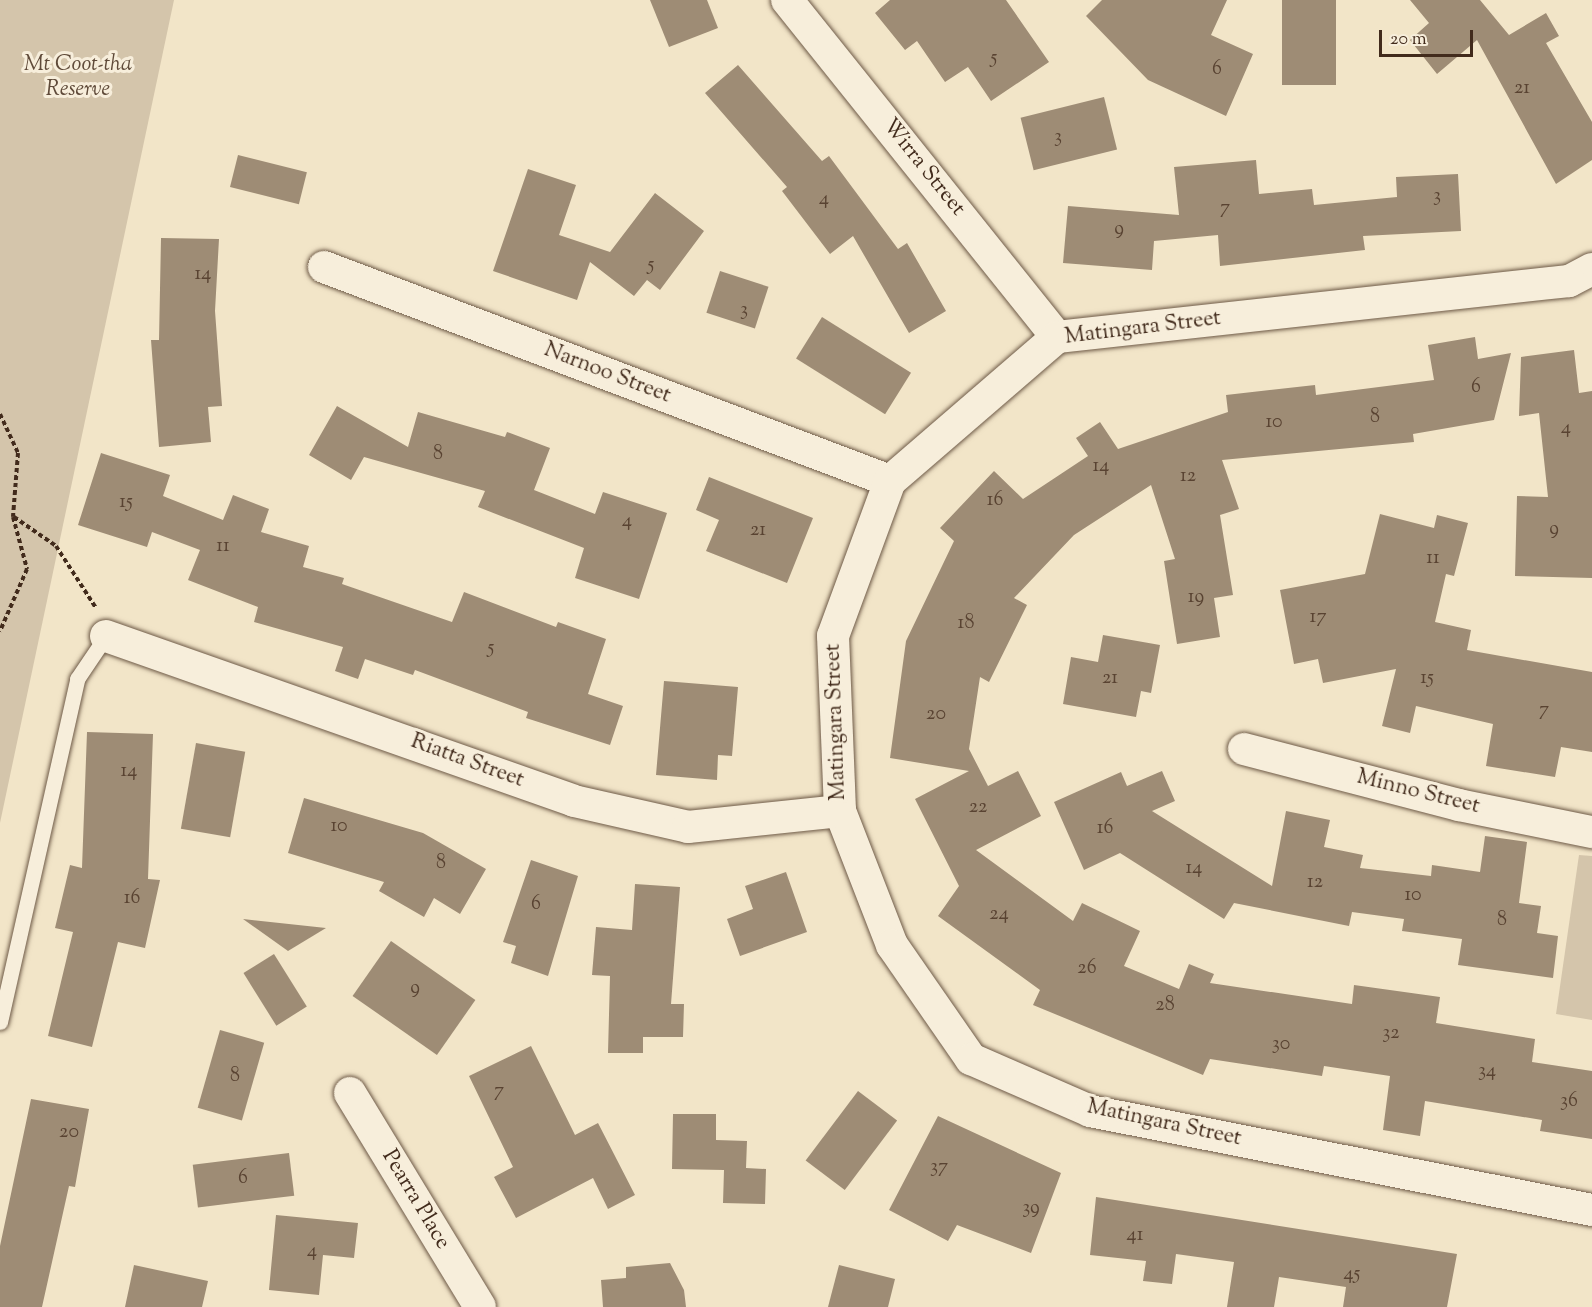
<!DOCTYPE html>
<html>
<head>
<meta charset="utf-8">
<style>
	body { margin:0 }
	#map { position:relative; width:1592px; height:1307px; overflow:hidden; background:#f2e5c8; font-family:"Sorts Mill Goudy",serif }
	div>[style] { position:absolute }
	.green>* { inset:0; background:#d4c5ab }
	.building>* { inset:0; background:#9e8c75; transform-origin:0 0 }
	.path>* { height:4px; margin-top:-2px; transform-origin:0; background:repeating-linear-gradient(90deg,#422b1c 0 4.5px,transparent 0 7.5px) }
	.roads { filter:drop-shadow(0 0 2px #6e5a47) drop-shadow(0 0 2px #6e5a47) }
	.service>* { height:15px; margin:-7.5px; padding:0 7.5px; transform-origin:7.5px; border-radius:7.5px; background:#f7eedb }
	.minor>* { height:32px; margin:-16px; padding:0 16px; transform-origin:16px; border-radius:16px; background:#f7eedb }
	span { translate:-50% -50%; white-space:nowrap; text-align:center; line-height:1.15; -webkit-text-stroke:6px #f7eedb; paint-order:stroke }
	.number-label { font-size:20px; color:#594332 }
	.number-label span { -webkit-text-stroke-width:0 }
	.park-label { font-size:22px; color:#5f4a39; font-style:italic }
	.street-label { font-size:22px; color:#422b1c }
	.scale { position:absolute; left:1379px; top:30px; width:94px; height:27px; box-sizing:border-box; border:3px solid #422b1c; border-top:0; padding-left:8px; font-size:18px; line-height:21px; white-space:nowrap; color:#422b1c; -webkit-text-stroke:4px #f7eedb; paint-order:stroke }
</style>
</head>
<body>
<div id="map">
	<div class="green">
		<i style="clip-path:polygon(0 0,174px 0,0 823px)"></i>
		<i style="clip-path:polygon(1579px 855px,1592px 856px,1592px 1020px,1556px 1014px)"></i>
	</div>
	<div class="building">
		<i style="clip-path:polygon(650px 0,707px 0,718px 28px,669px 47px)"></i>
		<i style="clip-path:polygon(890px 0,1006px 0,1049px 62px,991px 101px,968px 67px,945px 82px,917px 41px,905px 50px,875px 13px)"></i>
		<i style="clip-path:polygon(1102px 0,1227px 0,1211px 35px,1253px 54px,1226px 116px,1148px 80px,1086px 16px)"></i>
		<i style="left:1282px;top:0;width:54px;height:85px"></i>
		<i style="clip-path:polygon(1410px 0,1480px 0,1509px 35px,1546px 13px,1559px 36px,1546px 43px,1592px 122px,1592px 160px,1556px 184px,1477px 40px,1437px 74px,1410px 40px,1429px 23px)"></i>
		<i style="clip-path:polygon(738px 65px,822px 161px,829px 156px,898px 249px,907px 243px,946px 311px,909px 333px,853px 236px,830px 254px,782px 191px,787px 187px,705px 93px)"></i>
		<i style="left:1104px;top:97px;width:54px;height:86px;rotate:76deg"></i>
		<i style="left:238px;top:155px;width:71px;height:33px;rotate:14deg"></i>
		<i style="clip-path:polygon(1256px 160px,1259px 194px,1312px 189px,1314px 205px,1397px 197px,1396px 177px,1458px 174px,1461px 231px,1363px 236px,1365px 250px,1220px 266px,1218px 235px,1154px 241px,1152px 270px,1063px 263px,1068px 206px,1179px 215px,1174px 167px)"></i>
		<i style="clip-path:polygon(528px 169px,576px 185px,559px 235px,610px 252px,655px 193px,704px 231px,660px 290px,647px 280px,634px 296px,590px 262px,577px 300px,493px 271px)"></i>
		<i style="clip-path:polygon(161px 238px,219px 239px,215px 311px,222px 406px,208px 407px,211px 442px,159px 447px,151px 340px,159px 340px)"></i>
		<i style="left:720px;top:271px;width:51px;height:44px;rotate:18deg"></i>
		<i style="left:822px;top:317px;width:105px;height:49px;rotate:32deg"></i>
		<i style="clip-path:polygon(1475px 337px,1478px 359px,1511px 353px,1494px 420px,1413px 434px,1414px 442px,1222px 460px,1239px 509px,1220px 515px,1233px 595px,1214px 598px,1220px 637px,1177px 644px,1164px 561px,1175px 559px,1151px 485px,1074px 535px,1014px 598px,1027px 605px,989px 682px,980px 677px,969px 749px,988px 786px,1018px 771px,1041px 816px,976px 850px,1073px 921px,1082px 903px,1140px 931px,1124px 966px,1179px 989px,1189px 964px,1214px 974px,1210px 983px,1352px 1004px,1354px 985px,1440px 997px,1436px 1023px,1535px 1039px,1532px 1062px,1592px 1071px,1592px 1139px,1540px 1131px,1542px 1120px,1425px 1101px,1420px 1136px,1383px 1130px,1390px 1076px,1324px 1066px,1322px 1076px,1210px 1059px,1203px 1075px,1033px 1005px,1040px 990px,938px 916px,959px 886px,915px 799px,969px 771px,890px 758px,906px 641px,954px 541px,940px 528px,994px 471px,1023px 499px,1088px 456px,1076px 438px,1100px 422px,1118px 449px,1228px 412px,1226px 395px,1315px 385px,1316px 395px,1434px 380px,1428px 345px)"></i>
		<i style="clip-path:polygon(1574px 350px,1579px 393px,1592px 391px,1592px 578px,1515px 576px,1517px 496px,1548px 497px,1539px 413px,1519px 416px,1521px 357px)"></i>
		<i style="clip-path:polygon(337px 406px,408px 447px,418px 412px,505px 437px,507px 432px,550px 448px,534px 490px,595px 514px,603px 492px,667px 513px,639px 599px,575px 578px,584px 548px,478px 507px,485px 491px,364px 457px,351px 480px,309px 455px)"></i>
		<i style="clip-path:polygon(101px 453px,170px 475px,163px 496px,223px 520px,233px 495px,269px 509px,261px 532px,309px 546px,303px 567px,344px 578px,342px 584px,452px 622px,464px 592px,556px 627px,558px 622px,606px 639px,588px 694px,623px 706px,610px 745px,526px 718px,528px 712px,415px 670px,413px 675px,365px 659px,358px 679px,335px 671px,343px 647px,254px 622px,258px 607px,188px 580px,200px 550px,152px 532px,147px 547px,78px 525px)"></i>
		<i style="clip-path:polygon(709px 477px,813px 518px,787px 583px,706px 551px,719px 520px,696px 510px)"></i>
		<i style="clip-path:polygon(1380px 514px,1434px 528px,1437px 515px,1468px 523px,1454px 576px,1446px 574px,1435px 622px,1471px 630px,1467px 650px,1592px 672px,1592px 752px,1561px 747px,1555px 777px,1486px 766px,1493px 724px,1416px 706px,1410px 733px,1382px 726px,1396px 669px,1323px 683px,1318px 659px,1294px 664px,1280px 590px,1365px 574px)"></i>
		<i style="clip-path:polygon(1103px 635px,1160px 645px,1151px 693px,1141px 691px,1136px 717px,1063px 704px,1071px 657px,1098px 662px)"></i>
		<i style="clip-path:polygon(664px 681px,738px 687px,732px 756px,718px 755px,717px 780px,656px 775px)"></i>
		<i style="clip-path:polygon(87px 732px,153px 734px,148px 879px,160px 880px,145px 948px,118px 942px,92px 1047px,48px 1036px,73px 932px,55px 928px,70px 865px,82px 868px)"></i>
		<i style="left:196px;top:743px;width:50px;height:87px;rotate:10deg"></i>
		<i style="clip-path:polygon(1162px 771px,1175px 801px,1152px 811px,1272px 886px,1286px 811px,1330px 820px,1324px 847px,1363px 855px,1360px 868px,1431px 876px,1432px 865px,1480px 872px,1485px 836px,1527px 842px,1519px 903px,1541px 906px,1537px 933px,1558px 936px,1553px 978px,1458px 965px,1462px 939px,1402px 931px,1404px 919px,1352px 912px,1349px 926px,1234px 903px,1224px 919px,1120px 853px,1084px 870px,1054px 802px,1121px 772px,1127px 786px)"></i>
		<i style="clip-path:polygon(304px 798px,423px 833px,486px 869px,460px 914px,434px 898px,424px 917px,379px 891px,384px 882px,288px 853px)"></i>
		<i style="clip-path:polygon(531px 860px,578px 876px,548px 976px,511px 963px,516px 946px,503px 942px)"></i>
		<i style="clip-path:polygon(786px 872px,807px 932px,740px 956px,727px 919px,753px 909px,745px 886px)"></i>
		<i style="clip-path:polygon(635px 884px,680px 887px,671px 1004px,684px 1004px,683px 1037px,643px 1037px,643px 1053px,608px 1053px,610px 976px,592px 975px,596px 927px,632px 930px)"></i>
		<i style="clip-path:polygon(243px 919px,326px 928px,288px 951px)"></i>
		<i style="left:391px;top:941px;width:103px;height:67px;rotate:35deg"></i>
		<i style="left:274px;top:954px;width:62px;height:36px;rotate:58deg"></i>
		<i style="left:220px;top:1030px;width:46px;height:81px;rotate:16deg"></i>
		<i style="clip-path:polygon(531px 1046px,575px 1135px,598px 1123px,635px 1195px,608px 1209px,593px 1178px,516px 1218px,494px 1177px,513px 1167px,469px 1076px)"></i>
		<i style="left:858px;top:1091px;width:49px;height:87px;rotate:37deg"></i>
		<i style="clip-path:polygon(31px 1099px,89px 1109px,75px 1187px,69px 1186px,42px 1307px,0 1307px,0 1246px)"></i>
		<i style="clip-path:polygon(673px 1114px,716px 1114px,716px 1140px,747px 1141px,746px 1168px,766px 1169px,765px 1204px,723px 1203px,724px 1170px,672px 1169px)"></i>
		<i style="clip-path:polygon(938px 1116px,1061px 1173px,1031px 1253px,957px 1225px,948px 1241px,889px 1210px)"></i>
		<i style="left:289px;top:1153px;width:43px;height:97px;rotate:83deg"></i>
		<i style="clip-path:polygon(1096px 1197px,1457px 1254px,1447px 1307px,1343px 1307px,1346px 1287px,1279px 1277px,1274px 1307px,1227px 1307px,1234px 1262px,1176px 1254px,1172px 1284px,1143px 1281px,1146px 1261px,1090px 1255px)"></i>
		<i style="clip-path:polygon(276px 1215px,358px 1223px,354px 1258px,323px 1255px,319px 1295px,269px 1290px)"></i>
		<i style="clip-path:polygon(670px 1263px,684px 1290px,686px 1307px,603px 1307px,601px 1280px,626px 1278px,626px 1267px)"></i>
		<i style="clip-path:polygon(134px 1265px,208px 1281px,202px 1307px,125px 1307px)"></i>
		<i style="clip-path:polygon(839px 1265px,895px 1279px,888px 1307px,828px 1307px)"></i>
	</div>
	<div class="path">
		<i style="left:0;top:414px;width:43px;rotate:65.2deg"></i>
		<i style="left:18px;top:453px;width:64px;rotate:94.5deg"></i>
		<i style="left:13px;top:517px;width:54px;rotate:74.9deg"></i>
		<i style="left:27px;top:569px;width:68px;rotate:113.5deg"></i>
		<i style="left:14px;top:517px;width:51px;rotate:34.6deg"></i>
		<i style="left:56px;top:546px;width:74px;rotate:57.2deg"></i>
	</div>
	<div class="roads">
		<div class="service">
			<i style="left:0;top:1022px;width:352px;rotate:-77.3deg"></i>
			<i style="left:77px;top:679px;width:52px;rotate:-56deg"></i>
		</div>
		<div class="minor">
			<i style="left:787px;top:0;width:432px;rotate:51.3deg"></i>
			<i style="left:324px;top:267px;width:605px;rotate:20.71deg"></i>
			<i style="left:1592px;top:269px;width:26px;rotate:152deg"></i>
			<i style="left:1569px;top:281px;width:515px;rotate:173.76deg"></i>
			<i style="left:1057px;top:337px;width:221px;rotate:139.2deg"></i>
			<i style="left:890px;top:481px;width:165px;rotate:110.2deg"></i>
			<i style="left:833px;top:636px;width:175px;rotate:87.7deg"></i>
			<i style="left:840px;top:811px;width:144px;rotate:68.8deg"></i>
			<i style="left:892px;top:945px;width:139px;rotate:55.3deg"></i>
			<i style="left:971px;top:1059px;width:130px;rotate:23.6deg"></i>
			<i style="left:1090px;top:1111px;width:512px;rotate:11.16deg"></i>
			<i style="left:106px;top:636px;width:496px;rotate:19.4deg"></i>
			<i style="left:574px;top:801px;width:117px;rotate:12.8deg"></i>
			<i style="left:688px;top:827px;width:153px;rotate:-6deg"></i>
			<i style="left:1244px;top:749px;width:222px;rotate:14.6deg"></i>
			<i style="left:1459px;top:805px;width:136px;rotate:11.5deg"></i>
			<i style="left:350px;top:1093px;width:250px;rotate:58.7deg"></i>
		</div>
	</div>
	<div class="number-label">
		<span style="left:994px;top:58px">5</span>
		<span style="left:1217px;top:69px">6</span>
		<span style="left:1522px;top:88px">21</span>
		<span style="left:1058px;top:137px">3</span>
		<span style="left:1437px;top:196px">3</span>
		<span style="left:824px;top:199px">4</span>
		<span style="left:1225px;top:208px">7</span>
		<span style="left:1119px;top:229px">9</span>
		<span style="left:651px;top:265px">5</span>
		<span style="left:203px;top:274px">14</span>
		<span style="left:744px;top:310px">3</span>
		<span style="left:1476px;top:387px">6</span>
		<span style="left:1375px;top:417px">8</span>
		<span style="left:1274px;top:422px">10</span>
		<span style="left:1566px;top:428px">4</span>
		<span style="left:438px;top:454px">8</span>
		<span style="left:1101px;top:466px">14</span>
		<span style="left:1188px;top:476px">12</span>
		<span style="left:995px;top:500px">16</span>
		<span style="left:126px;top:502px">15</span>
		<span style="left:627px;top:521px">4</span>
		<span style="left:1554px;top:529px">9</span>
		<span style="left:758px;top:530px">21</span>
		<span style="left:223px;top:546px">11</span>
		<span style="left:1433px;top:558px">11</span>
		<span style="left:1196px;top:597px">19</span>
		<span style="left:1318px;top:617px">17</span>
		<span style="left:966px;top:623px">18</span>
		<span style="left:491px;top:648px">5</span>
		<span style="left:1110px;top:678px">21</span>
		<span style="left:1427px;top:678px">15</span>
		<span style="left:1544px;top:710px">7</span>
		<span style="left:936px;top:714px">20</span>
		<span style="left:129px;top:771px">14</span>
		<span style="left:978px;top:807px">22</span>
		<span style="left:339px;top:826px">10</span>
		<span style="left:1105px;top:828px">16</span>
		<span style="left:441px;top:863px">8</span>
		<span style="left:1194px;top:868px">14</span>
		<span style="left:1315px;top:882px">12</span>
		<span style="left:1413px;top:895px">10</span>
		<span style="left:132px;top:898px">16</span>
		<span style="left:536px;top:904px">6</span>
		<span style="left:999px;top:914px">24</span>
		<span style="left:1502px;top:920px">8</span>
		<span style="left:1087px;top:968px">26</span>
		<span style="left:415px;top:988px">9</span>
		<span style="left:1165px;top:1005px">28</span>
		<span style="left:1391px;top:1033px">32</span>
		<span style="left:1281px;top:1044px">30</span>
		<span style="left:1487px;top:1071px">34</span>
		<span style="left:235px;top:1076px">8</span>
		<span style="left:499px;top:1091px">7</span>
		<span style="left:1569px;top:1101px">36</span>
		<span style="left:69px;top:1132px">20</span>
		<span style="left:939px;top:1167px">37</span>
		<span style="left:243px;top:1178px">6</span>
		<span style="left:1031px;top:1208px">39</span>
		<span style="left:1135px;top:1235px">41</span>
		<span style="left:312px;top:1251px">4</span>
		<span style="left:1352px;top:1274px">45</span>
	</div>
	<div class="park-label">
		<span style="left:78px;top:78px">Mt Coot-tha<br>Reserve</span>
	</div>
	<div class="street-label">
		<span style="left:923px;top:168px;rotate:51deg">Wirra Street</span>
		<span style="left:1143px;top:329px;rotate:-7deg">Matingara Street</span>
		<span style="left:607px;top:374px;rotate:21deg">Narnoo Street</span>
		<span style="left:837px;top:722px;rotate:-92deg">Matingara Street</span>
		<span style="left:467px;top:762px;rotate:20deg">Riatta Street</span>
		<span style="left:1418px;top:793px;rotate:14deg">Minno Street</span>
		<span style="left:1164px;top:1124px;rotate:12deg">Matingara Street</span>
		<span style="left:415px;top:1200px;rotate:59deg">Pearra Place</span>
	</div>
	<div class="scale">20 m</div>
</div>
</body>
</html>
